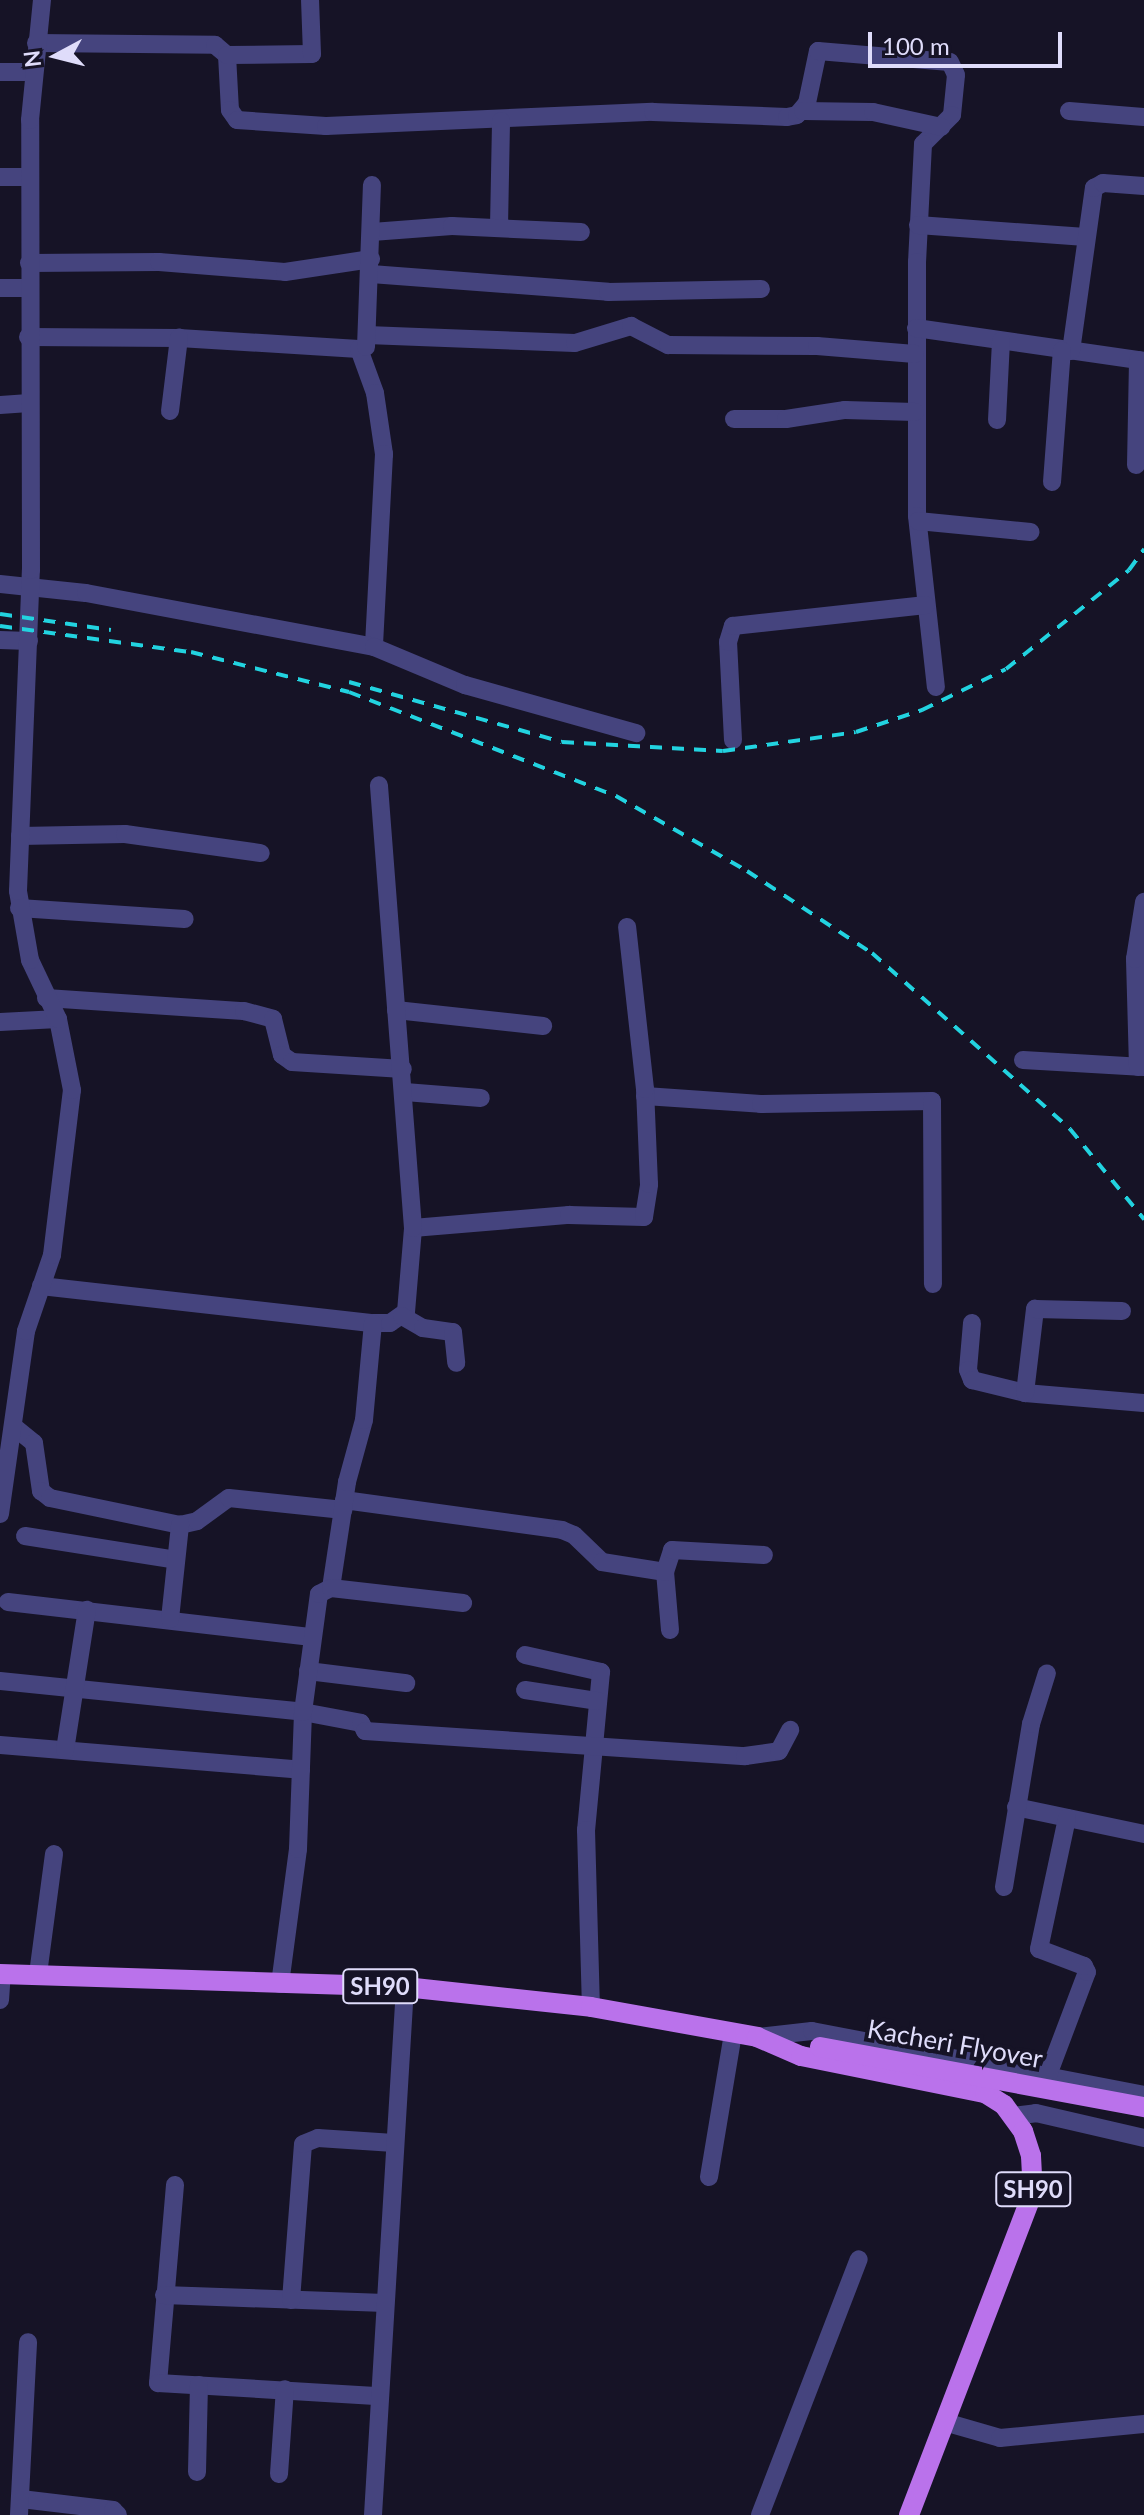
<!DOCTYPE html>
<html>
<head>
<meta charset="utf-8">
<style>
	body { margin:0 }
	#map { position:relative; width:1144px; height:2515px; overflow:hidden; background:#161326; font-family:Lato,sans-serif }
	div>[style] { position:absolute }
	.minor>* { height:18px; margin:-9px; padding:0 9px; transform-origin:9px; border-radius:9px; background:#45447e }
	.major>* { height:20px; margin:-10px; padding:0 10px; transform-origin:10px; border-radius:10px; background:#ba72eb }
	.rail>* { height:4px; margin-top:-2px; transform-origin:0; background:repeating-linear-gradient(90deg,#22d3e0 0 12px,transparent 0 22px) }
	span { translate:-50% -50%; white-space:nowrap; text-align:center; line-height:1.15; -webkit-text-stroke:8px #161326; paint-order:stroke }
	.shield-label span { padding:2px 6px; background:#161326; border:2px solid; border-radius:6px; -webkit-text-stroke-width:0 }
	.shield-label { font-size:24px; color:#dfdcfa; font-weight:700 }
	.street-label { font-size:26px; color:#dfdcfa }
	.north { position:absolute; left:16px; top:16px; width:80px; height:80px; -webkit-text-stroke:6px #161326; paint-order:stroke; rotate:263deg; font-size:22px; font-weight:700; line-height:32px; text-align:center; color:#dfdcfa }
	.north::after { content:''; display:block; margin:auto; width:28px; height:36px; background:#dfdcfa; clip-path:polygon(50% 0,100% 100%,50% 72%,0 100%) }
	.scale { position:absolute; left:868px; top:32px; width:194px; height:36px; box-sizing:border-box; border:4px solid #dfdcfa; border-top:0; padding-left:10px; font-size:24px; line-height:28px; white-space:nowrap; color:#dfdcfa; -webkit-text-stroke:6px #161326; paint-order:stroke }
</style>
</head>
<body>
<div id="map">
	<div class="minor">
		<i style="left:36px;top:43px;width:179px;rotate:0.6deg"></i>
		<i style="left:215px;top:45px;width:16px;rotate:40deg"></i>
		<i style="left:227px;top:55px;width:55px;rotate:86.9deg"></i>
		<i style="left:230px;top:110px;width:12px;rotate:55deg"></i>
		<i style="left:237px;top:120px;width:89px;rotate:3.9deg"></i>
		<i style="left:326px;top:126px;width:327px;rotate:-2.5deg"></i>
		<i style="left:653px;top:112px;width:134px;rotate:2.1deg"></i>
		<i style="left:787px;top:117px;width:10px;rotate:-11deg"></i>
		<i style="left:797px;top:115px;width:16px;rotate:-50deg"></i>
		<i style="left:807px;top:103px;width:53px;rotate:-78.1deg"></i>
		<i style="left:818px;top:51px;width:132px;rotate:4.8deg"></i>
		<i style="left:950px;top:62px;width:14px;rotate:65deg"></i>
		<i style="left:956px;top:75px;width:40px;rotate:95.7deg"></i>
		<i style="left:952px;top:115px;width:41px;rotate:135deg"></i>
		<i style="left:923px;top:144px;width:118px;rotate:92.9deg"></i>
		<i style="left:917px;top:262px;width:254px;rotate:90deg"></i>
		<i style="left:917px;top:516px;width:172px;rotate:83.7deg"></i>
		<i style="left:227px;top:55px;width:85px;rotate:-0.7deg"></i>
		<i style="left:312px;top:54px;width:54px;rotate:-92.1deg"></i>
		<i style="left:0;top:72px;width:33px"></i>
		<i style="left:803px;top:111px;width:70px;rotate:0.8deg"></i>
		<i style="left:873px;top:112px;width:70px;rotate:12.4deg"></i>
		<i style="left:1069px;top:111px;width:75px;rotate:4.6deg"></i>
		<i style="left:0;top:177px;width:29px"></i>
		<i style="left:918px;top:225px;width:168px;rotate:4.1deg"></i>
		<i style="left:499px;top:227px;width:106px;rotate:-88.9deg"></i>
		<i style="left:372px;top:232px;width:80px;rotate:-4.3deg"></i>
		<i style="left:452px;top:226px;width:129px;rotate:2.7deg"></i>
		<i style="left:29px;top:263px;width:130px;rotate:-0.4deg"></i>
		<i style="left:159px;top:262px;width:126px;rotate:4.5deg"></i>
		<i style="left:285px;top:272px;width:87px;rotate:-8.6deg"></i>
		<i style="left:371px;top:274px;width:238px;rotate:4.3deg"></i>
		<i style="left:608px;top:292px;width:153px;rotate:-1.1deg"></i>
		<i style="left:0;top:288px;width:29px"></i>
		<i style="left:916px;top:328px;width:230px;rotate:8.2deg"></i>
		<i style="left:367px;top:335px;width:208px;rotate:2.2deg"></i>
		<i style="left:575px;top:343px;width:59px;rotate:-16.9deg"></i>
		<i style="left:631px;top:326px;width:42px;rotate:27.2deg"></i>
		<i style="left:668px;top:345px;width:149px;rotate:0.4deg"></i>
		<i style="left:817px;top:346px;width:98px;rotate:4.7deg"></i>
		<i style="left:28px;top:337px;width:151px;rotate:0.4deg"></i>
		<i style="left:179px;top:338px;width:180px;rotate:3.5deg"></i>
		<i style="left:359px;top:349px;width:47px;rotate:70deg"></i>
		<i style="left:375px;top:393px;width:62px;rotate:81.6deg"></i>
		<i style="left:384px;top:454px;width:193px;rotate:93deg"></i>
		<i style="left:366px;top:347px;width:162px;rotate:-87.9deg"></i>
		<i style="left:1071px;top:351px;width:165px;rotate:-82deg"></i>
		<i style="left:1094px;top:188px;width:10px;rotate:-29deg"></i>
		<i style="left:1103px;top:183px;width:41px;rotate:4.2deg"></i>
		<i style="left:0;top:405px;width:29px;rotate:-4deg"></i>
		<i style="left:170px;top:411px;width:74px;rotate:-83deg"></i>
		<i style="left:734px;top:419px;width:52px"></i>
		<i style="left:786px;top:419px;width:60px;rotate:-8.7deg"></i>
		<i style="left:845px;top:410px;width:70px;rotate:1.6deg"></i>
		<i style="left:997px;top:420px;width:79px;rotate:-87.1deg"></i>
		<i style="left:1136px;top:465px;width:105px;rotate:-88.9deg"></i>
		<i style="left:1052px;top:482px;width:132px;rotate:-85.7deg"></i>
		<i style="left:918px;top:521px;width:113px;rotate:5.6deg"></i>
		<i style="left:0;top:584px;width:86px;rotate:6deg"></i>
		<i style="left:86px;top:593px;width:293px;rotate:10.6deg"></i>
		<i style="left:374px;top:647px;width:99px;rotate:22.7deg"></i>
		<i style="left:465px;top:685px;width:178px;rotate:15.7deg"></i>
		<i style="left:0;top:640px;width:29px;rotate:2deg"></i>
		<i style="left:733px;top:740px;width:98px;rotate:-92.9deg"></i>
		<i style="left:728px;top:642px;width:17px;rotate:-73deg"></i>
		<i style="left:733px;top:626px;width:194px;rotate:-6.2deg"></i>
		<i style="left:20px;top:836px;width:105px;rotate:-1.1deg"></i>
		<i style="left:125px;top:834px;width:137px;rotate:8deg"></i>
		<i style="left:19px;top:908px;width:166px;rotate:3.8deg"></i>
		<i style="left:46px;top:998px;width:198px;rotate:3.8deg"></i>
		<i style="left:244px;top:1011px;width:30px;rotate:15deg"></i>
		<i style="left:273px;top:1019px;width:37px;rotate:76deg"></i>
		<i style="left:282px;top:1055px;width:12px;rotate:35deg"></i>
		<i style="left:292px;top:1062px;width:111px;rotate:3.6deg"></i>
		<i style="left:396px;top:1010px;width:148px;rotate:6.2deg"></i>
		<i style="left:0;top:1022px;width:58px;rotate:-3deg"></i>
		<i style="left:1023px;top:1060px;width:121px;rotate:3.3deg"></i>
		<i style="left:1138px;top:1067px;width:108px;rotate:-91.6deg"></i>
		<i style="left:1135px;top:959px;width:58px;rotate:-81deg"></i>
		<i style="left:405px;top:1092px;width:76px;rotate:4.5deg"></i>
		<i style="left:645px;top:1096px;width:116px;rotate:3.9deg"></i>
		<i style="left:761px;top:1104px;width:171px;rotate:-1deg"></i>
		<i style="left:932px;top:1101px;width:183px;rotate:89.7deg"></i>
		<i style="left:413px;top:1228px;width:157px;rotate:-4.8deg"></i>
		<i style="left:569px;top:1215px;width:75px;rotate:1.5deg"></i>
		<i style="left:644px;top:1217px;width:33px;rotate:-81deg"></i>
		<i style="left:649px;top:1184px;width:95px;rotate:-92.4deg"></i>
		<i style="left:645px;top:1089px;width:163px;rotate:-96.3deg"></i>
		<i style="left:41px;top:1286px;width:334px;rotate:6.4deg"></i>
		<i style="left:373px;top:1323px;width:17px"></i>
		<i style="left:390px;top:1323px;width:19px;rotate:-35deg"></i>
		<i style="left:406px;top:1312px;width:84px;rotate:-85.2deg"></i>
		<i style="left:413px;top:1228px;width:444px;rotate:-94.4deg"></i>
		<i style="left:402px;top:1316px;width:24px;rotate:30deg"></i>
		<i style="left:423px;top:1328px;width:30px;rotate:8deg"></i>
		<i style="left:453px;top:1332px;width:31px;rotate:84deg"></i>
		<i style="left:972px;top:1323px;width:47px;rotate:94.9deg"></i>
		<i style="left:968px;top:1370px;width:11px;rotate:68deg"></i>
		<i style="left:972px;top:1380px;width:55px;rotate:13.8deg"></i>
		<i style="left:1025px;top:1393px;width:119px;rotate:4.8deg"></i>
		<i style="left:1025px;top:1393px;width:85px;rotate:-83.2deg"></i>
		<i style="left:1035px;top:1309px;width:87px;rotate:1.3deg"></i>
		<i style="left:13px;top:1426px;width:27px;rotate:39deg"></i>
		<i style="left:34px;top:1443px;width:49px;rotate:81.7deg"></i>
		<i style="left:41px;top:1491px;width:11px;rotate:38deg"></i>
		<i style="left:50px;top:1498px;width:133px;rotate:11.7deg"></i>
		<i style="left:180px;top:1525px;width:17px;rotate:-13deg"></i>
		<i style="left:197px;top:1521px;width:39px;rotate:-36deg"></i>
		<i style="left:229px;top:1498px;width:115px;rotate:6deg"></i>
		<i style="left:344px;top:1500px;width:220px;rotate:7.8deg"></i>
		<i style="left:562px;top:1530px;width:13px;rotate:23deg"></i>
		<i style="left:574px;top:1535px;width:39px;rotate:44deg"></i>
		<i style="left:602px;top:1562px;width:64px;rotate:9deg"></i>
		<i style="left:0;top:1514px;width:185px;rotate:-81.9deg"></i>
		<i style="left:26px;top:1331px;width:80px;rotate:-71.1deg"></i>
		<i style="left:52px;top:1255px;width:166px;rotate:-83.1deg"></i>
		<i style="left:72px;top:1090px;width:72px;rotate:-101.2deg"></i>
		<i style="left:58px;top:1019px;width:65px;rotate:-115.4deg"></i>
		<i style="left:30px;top:960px;width:70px;rotate:-99.9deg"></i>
		<i style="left:18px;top:891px;width:321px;rotate:-87.7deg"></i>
		<i style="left:31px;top:570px;width:450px;rotate:-90.1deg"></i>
		<i style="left:30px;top:120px;width:121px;rotate:-84.3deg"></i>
		<i style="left:25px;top:1536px;width:153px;rotate:9deg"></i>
		<i style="left:331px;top:1588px;width:107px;rotate:-81.4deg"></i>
		<i style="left:347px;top:1482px;width:64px;rotate:-74.7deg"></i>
		<i style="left:364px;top:1420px;width:97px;rotate:-84.7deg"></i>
		<i style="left:8px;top:1602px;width:306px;rotate:6.6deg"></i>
		<i style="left:170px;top:1619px;width:95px;rotate:-83.9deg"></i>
		<i style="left:670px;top:1630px;width:58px;rotate:-94.9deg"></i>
		<i style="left:665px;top:1572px;width:23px;rotate:-72deg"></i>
		<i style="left:672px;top:1550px;width:92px;rotate:3.1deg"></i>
		<i style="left:525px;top:1655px;width:78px;rotate:12.6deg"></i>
		<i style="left:601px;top:1672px;width:159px;rotate:95.4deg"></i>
		<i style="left:586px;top:1830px;width:177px;rotate:88.4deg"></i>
		<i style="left:308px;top:1671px;width:99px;rotate:7deg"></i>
		<i style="left:0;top:1681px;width:305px;rotate:5.8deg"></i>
		<i style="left:303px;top:1712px;width:59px;rotate:10.7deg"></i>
		<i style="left:361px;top:1723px;width:9px;rotate:63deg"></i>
		<i style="left:365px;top:1731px;width:381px;rotate:3.8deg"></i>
		<i style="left:745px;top:1756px;width:34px;rotate:-8deg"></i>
		<i style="left:779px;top:1751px;width:24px;rotate:-62deg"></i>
		<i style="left:525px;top:1690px;width:74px;rotate:8.6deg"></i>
		<i style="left:0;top:1745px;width:302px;rotate:4.7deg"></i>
		<i style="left:65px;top:1750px;width:142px;rotate:-81.1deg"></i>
		<i style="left:1016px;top:1807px;width:131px;rotate:11.9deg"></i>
		<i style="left:1004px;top:1887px;width:165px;rotate:-80.6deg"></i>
		<i style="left:1031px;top:1724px;width:53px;rotate:-72.6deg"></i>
		<i style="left:38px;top:1974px;width:121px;rotate:-82.4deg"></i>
		<i style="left:280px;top:1984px;width:136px;rotate:-82.4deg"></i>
		<i style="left:298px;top:1849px;width:137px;rotate:-87.9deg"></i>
		<i style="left:303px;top:1712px;width:119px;rotate:-82.3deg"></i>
		<i style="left:319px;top:1594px;width:13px;rotate:-27deg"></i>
		<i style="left:331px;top:1588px;width:133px;rotate:6.5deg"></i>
		<i style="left:0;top:2000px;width:26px;rotate:-86deg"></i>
		<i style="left:757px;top:2037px;width:55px;rotate:-6.2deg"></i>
		<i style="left:812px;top:2031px;width:338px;rotate:10.9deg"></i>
		<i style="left:1048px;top:2075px;width:110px;rotate:-69.3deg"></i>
		<i style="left:1087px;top:1972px;width:7px;rotate:-117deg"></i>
		<i style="left:1084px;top:1966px;width:48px;rotate:-159.3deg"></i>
		<i style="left:1039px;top:1949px;width:134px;rotate:-77.9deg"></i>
		<i style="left:1013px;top:2116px;width:23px;rotate:-7deg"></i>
		<i style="left:1036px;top:2113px;width:111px;rotate:13deg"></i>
		<i style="left:709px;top:2177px;width:146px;rotate:-80.5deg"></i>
		<i style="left:175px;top:2185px;width:199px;rotate:94.9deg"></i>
		<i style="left:158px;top:2383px;width:222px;rotate:3.4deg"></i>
		<i style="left:164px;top:2295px;width:221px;rotate:2.1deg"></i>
		<i style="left:291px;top:2300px;width:156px;rotate:-85.6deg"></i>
		<i style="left:303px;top:2144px;width:16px;rotate:-22deg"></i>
		<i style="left:318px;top:2138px;width:76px;rotate:3.8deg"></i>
		<i style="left:948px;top:2423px;width:54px;rotate:16.1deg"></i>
		<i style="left:1000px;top:2438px;width:145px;rotate:-5.6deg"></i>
		<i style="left:197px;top:2472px;width:87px;rotate:-88.7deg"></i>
		<i style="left:279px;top:2474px;width:85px;rotate:-86deg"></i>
		<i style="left:21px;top:2499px;width:93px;rotate:6.8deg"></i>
		<i style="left:113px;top:2510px;width:7px;rotate:45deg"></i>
		<i style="left:19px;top:2515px;width:173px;rotate:-87deg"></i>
		<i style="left:373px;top:2515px;width:529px;rotate:-86.53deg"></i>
		<i style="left:760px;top:2515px;width:274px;rotate:-68.9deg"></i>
	</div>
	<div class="major">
		<i style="left:0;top:1974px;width:405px;rotate:1.8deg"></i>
		<i style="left:405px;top:1987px;width:187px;rotate:6.1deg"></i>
		<i style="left:591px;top:2007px;width:169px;rotate:10.2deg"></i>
		<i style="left:757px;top:2037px;width:48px;rotate:23.4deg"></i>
		<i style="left:801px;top:2056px;width:188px;rotate:11.4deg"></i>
		<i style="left:985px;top:2093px;width:22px;rotate:32deg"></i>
		<i style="left:1004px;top:2105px;width:32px;rotate:54deg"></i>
		<i style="left:1023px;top:2131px;width:26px;rotate:72deg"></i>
		<i style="left:1031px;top:2156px;width:36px;rotate:87deg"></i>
		<i style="left:1033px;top:2192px;width:346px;rotate:111deg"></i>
		<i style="left:820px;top:2047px;width:330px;rotate:10.5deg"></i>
	</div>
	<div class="rail">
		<i style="left:0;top:614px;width:112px;rotate:8.2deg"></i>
		<i style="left:0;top:626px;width:193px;rotate:7.8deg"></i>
		<i style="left:191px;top:652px;width:163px;rotate:14.2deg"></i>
		<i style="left:349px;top:692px;width:287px;rotate:21.3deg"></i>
		<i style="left:616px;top:796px;width:151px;rotate:29.8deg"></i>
		<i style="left:747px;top:871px;width:149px;rotate:33.3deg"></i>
		<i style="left:872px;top:953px;width:265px;rotate:41.6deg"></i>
		<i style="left:1070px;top:1129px;width:117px;rotate:50.6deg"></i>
		<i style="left:349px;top:682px;width:221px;rotate:15.7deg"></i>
		<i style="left:562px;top:742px;width:161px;rotate:3.2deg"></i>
		<i style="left:723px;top:751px;width:134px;rotate:-8.1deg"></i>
		<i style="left:856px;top:732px;width:70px;rotate:-18.4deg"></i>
		<i style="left:922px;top:710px;width:93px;rotate:-26deg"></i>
		<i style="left:1006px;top:669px;width:158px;rotate:-38.8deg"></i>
		<i style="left:1129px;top:570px;width:26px;rotate:-54deg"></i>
	</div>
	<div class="shield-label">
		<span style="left:380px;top:1986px">SH90</span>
		<span style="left:1033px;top:2189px">SH90</span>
	</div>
	<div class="street-label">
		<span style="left:955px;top:2044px;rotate:10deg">Kacheri Flyover</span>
	</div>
	<div class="north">N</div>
	<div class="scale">100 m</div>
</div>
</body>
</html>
